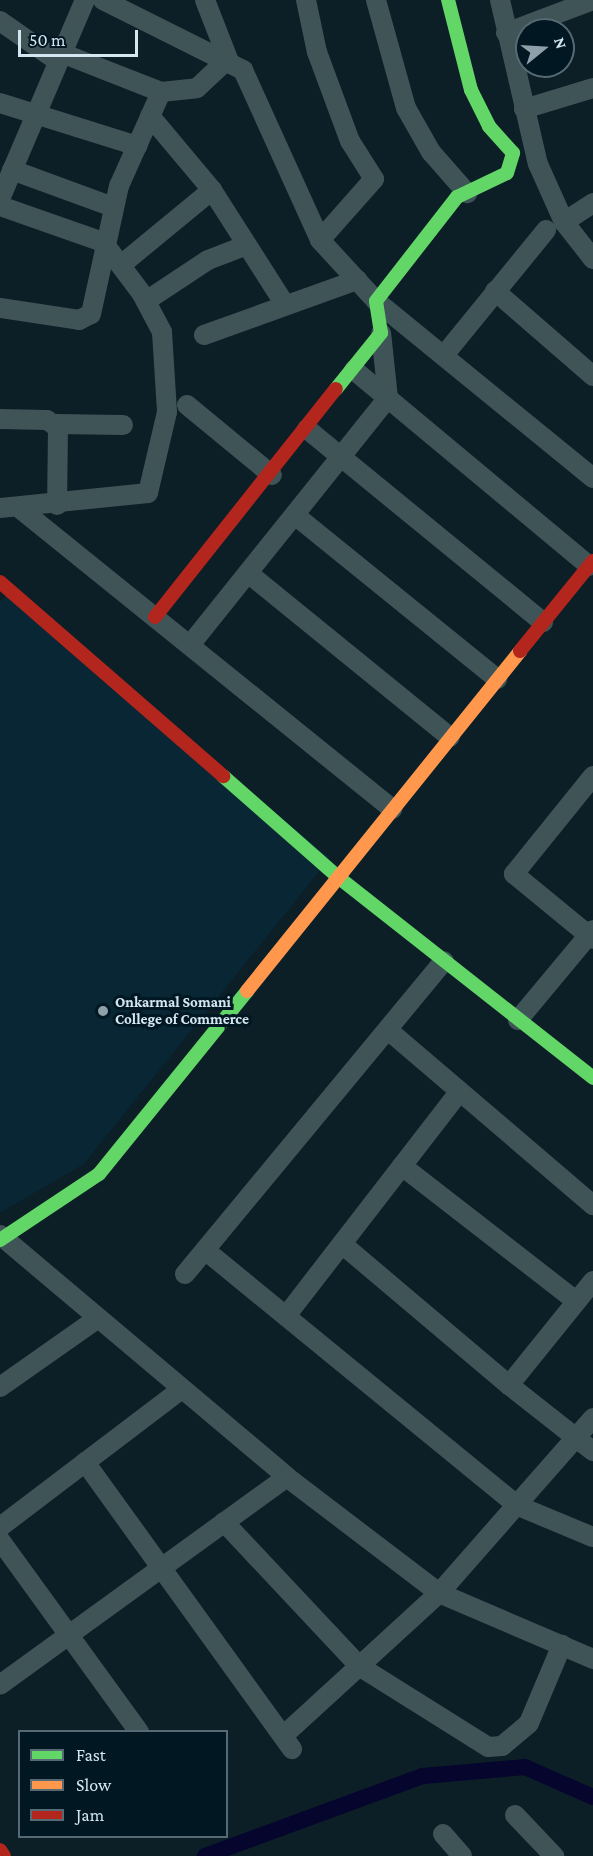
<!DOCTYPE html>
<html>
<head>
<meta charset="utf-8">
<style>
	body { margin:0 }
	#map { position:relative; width:593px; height:1856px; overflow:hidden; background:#0c1e26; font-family:"Crimson Pro",serif }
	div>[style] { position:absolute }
	.built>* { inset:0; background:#082633 }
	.canal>* { height:16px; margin:-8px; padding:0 8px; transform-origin:8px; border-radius:8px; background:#06052d }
	.street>* { height:20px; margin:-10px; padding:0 10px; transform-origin:10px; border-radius:10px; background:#3e5457 }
	.fast>* { height:14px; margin:-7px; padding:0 7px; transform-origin:7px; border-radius:7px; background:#63d668 }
	.slow>* { height:14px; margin:-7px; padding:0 7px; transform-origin:7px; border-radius:7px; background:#ff974d }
	.jam>* { height:14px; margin:-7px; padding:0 7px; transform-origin:7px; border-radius:7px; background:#b3261e }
	.dots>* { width:16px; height:16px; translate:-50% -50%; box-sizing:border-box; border:3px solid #011823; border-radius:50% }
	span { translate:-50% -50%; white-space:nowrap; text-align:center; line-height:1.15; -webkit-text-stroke:6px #011823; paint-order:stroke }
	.poi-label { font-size:15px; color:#d4e6ef; font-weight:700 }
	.left { translate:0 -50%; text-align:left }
	.legend { position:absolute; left:18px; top:1730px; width:210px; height:108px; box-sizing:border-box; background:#011823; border:2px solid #556a75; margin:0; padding:8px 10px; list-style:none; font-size:18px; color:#d4e6ef }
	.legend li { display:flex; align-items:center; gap:12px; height:30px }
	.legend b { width:30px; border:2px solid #556a75 }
	.north { position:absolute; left:515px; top:18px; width:60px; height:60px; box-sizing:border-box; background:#011823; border:2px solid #556a75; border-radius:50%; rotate:72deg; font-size:16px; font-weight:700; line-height:24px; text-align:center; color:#d4e6ef }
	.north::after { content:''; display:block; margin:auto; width:21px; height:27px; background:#8ea0a9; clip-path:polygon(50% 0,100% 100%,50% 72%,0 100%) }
	.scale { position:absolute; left:18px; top:30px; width:120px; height:27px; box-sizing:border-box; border:3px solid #d4e6ef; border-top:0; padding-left:8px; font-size:18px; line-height:21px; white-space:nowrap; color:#d4e6ef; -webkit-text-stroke:4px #011823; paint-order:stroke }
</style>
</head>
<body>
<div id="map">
	<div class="built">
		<i style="clip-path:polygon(9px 593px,330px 858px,84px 1164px,0 1213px,0 602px)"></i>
	</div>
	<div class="canal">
		<i style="left:205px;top:1856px;width:232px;rotate:-20.2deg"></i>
		<i style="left:423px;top:1776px;width:102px;rotate:-5deg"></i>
		<i style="left:525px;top:1767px;width:74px;rotate:23.8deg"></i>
	</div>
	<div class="street">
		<i style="left:103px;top:0;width:157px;rotate:26.6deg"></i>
		<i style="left:243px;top:70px;width:187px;rotate:65.6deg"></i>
		<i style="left:320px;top:240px;width:83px;rotate:47.4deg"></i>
		<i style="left:376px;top:301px;width:280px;rotate:39.2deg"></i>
		<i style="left:306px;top:0;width:53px;rotate:78.1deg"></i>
		<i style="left:317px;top:52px;width:95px;rotate:69.7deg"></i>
		<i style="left:350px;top:141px;width:45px;rotate:57.7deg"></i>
		<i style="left:374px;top:179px;width:81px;rotate:131.5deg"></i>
		<i style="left:376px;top:0;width:112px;rotate:74.5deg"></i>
		<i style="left:406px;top:108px;width:51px;rotate:60.4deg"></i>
		<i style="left:431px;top:152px;width:55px;rotate:48.7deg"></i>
		<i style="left:500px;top:0;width:168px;rotate:77deg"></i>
		<i style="left:538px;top:164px;width:64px;rotate:65.9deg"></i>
		<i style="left:564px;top:222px;width:47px;rotate:51.9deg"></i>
		<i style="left:0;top:21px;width:68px;rotate:34.9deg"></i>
		<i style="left:506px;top:33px;width:93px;rotate:-20.8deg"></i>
		<i style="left:59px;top:52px;width:110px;rotate:21.4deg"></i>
		<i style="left:161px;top:92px;width:36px;rotate:-6deg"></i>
		<i style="left:197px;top:88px;width:42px;rotate:-43.1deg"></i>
		<i style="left:228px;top:59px;width:63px;rotate:-111.3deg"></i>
		<i style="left:0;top:103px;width:144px;rotate:17.4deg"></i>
		<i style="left:524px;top:109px;width:72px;rotate:-16.9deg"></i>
		<i style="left:150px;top:116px;width:97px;rotate:50deg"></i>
		<i style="left:212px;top:190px;width:134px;rotate:57.5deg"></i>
		<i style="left:12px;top:170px;width:108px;rotate:20.1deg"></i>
		<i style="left:0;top:199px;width:216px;rotate:-66.9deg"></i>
		<i style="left:0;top:206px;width:109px;rotate:19.3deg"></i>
		<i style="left:103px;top:242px;width:65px;rotate:53.1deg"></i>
		<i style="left:142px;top:294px;width:43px;rotate:62.2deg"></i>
		<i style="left:162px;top:332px;width:80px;rotate:86.4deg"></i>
		<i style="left:167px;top:412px;width:83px;rotate:103.2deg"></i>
		<i style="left:148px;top:493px;width:149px;rotate:174.2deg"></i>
		<i style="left:564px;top:222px;width:35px;rotate:-33deg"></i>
		<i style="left:121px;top:265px;width:118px;rotate:-39.5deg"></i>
		<i style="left:495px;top:291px;width:130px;rotate:40.9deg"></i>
		<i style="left:146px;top:301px;width:74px;rotate:-33.5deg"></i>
		<i style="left:208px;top:260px;width:40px;rotate:-21deg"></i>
		<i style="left:0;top:308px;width:80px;rotate:8.6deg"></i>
		<i style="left:79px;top:320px;width:13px;rotate:-27deg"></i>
		<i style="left:91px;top:314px;width:131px;rotate:-77.7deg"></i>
		<i style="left:119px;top:186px;width:103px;rotate:-65.9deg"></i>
		<i style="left:204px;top:335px;width:163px;rotate:-19.8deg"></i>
		<i style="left:445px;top:354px;width:160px;rotate:-50.8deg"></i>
		<i style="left:354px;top:370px;width:306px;rotate:39.8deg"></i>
		<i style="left:187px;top:405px;width:110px;rotate:39.5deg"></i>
		<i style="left:0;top:419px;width:47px;rotate:1.2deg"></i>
		<i style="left:47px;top:420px;width:14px;rotate:36deg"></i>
		<i style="left:58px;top:428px;width:77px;rotate:90.7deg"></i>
		<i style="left:56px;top:424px;width:67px;rotate:0.9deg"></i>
		<i style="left:307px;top:429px;width:305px;rotate:39.3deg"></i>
		<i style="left:18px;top:507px;width:481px;rotate:38.9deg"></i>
		<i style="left:296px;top:516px;width:259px;rotate:39deg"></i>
		<i style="left:248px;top:573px;width:260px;rotate:39.1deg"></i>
		<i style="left:190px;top:645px;width:317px;rotate:-51.3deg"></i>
		<i style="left:388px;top:398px;width:65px;rotate:-96.1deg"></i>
		<i style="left:593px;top:776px;width:126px;rotate:128.9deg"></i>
		<i style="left:514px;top:874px;width:102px;rotate:39.4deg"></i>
		<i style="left:518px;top:1020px;width:117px;rotate:-50.2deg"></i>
		<i style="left:388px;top:1030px;width:270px;rotate:40.5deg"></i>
		<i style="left:402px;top:1166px;width:220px;rotate:37.8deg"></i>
		<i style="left:0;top:1235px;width:375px;rotate:40.1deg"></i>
		<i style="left:287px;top:1477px;width:354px;rotate:144.1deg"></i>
		<i style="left:342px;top:1244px;width:219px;rotate:40.2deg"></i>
		<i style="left:205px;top:1250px;width:402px;rotate:39.3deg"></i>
		<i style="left:516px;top:1505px;width:83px;rotate:22.6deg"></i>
		<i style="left:185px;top:1274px;width:406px;rotate:-50.4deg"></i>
		<i style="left:593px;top:1281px;width:134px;rotate:128.9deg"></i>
		<i style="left:509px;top:1385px;width:107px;rotate:38.2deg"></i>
		<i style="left:286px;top:1316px;width:284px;rotate:-52.3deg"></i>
		<i style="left:0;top:1387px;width:120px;rotate:-35.1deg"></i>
		<i style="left:593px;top:1418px;width:233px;rotate:131.3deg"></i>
		<i style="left:439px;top:1593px;width:168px;rotate:23.2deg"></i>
		<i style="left:85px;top:1462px;width:354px;rotate:54.2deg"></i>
		<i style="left:224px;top:1522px;width:197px;rotate:46.8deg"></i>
		<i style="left:359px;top:1666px;width:152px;rotate:32.1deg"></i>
		<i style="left:488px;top:1747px;width:14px;rotate:-4deg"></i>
		<i style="left:502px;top:1746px;width:35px;rotate:-40deg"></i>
		<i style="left:529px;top:1723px;width:85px;rotate:-67.1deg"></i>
		<i style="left:0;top:1527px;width:228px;rotate:-37.2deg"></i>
		<i style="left:0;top:1540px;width:237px;rotate:54.1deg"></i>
		<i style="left:283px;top:1736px;width:212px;rotate:-42.5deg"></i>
		<i style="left:439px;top:1593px;width:191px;rotate:-142.7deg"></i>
		<i style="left:515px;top:1815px;width:57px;rotate:46.4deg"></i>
		<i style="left:443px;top:1834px;width:29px;rotate:49deg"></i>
	</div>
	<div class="fast">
		<i style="left:336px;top:389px;width:72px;rotate:-51.2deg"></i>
		<i style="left:381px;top:333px;width:32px;rotate:-99deg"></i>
		<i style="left:376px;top:301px;width:132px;rotate:-52.1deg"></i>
		<i style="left:457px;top:197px;width:55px;rotate:-25.6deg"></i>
		<i style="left:507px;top:173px;width:21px;rotate:-73deg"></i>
		<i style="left:513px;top:153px;width:36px;rotate:-132deg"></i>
		<i style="left:489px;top:126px;width:40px;rotate:-116.6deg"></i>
		<i style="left:471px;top:90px;width:93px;rotate:-104.3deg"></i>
		<i style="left:223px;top:776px;width:153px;rotate:41.3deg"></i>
		<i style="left:338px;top:877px;width:325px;rotate:38.2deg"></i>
		<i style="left:0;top:1240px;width:119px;rotate:-33.7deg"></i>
		<i style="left:99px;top:1174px;width:235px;rotate:-51deg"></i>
	</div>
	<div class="slow">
		<i style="left:247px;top:991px;width:436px;rotate:-51.2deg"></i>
	</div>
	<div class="jam">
		<i style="left:0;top:582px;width:296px;rotate:41deg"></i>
		<i style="left:155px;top:617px;width:291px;rotate:-51.6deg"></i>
		<i style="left:520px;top:651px;width:116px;rotate:-51deg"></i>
		<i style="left:0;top:1850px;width:7px;rotate:56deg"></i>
	</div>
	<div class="dots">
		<i style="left:103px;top:1011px;background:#8ea0a9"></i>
	</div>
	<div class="poi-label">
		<span class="left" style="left:115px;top:1011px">Onkarmal Somani<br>College of Commerce</span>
	</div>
	<ul class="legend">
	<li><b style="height:8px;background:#63d668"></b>Fast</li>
	<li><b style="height:8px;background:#ff974d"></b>Slow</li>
	<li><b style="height:8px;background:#b3261e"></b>Jam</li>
	</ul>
	<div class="north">N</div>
	<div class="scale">50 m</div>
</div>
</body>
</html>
